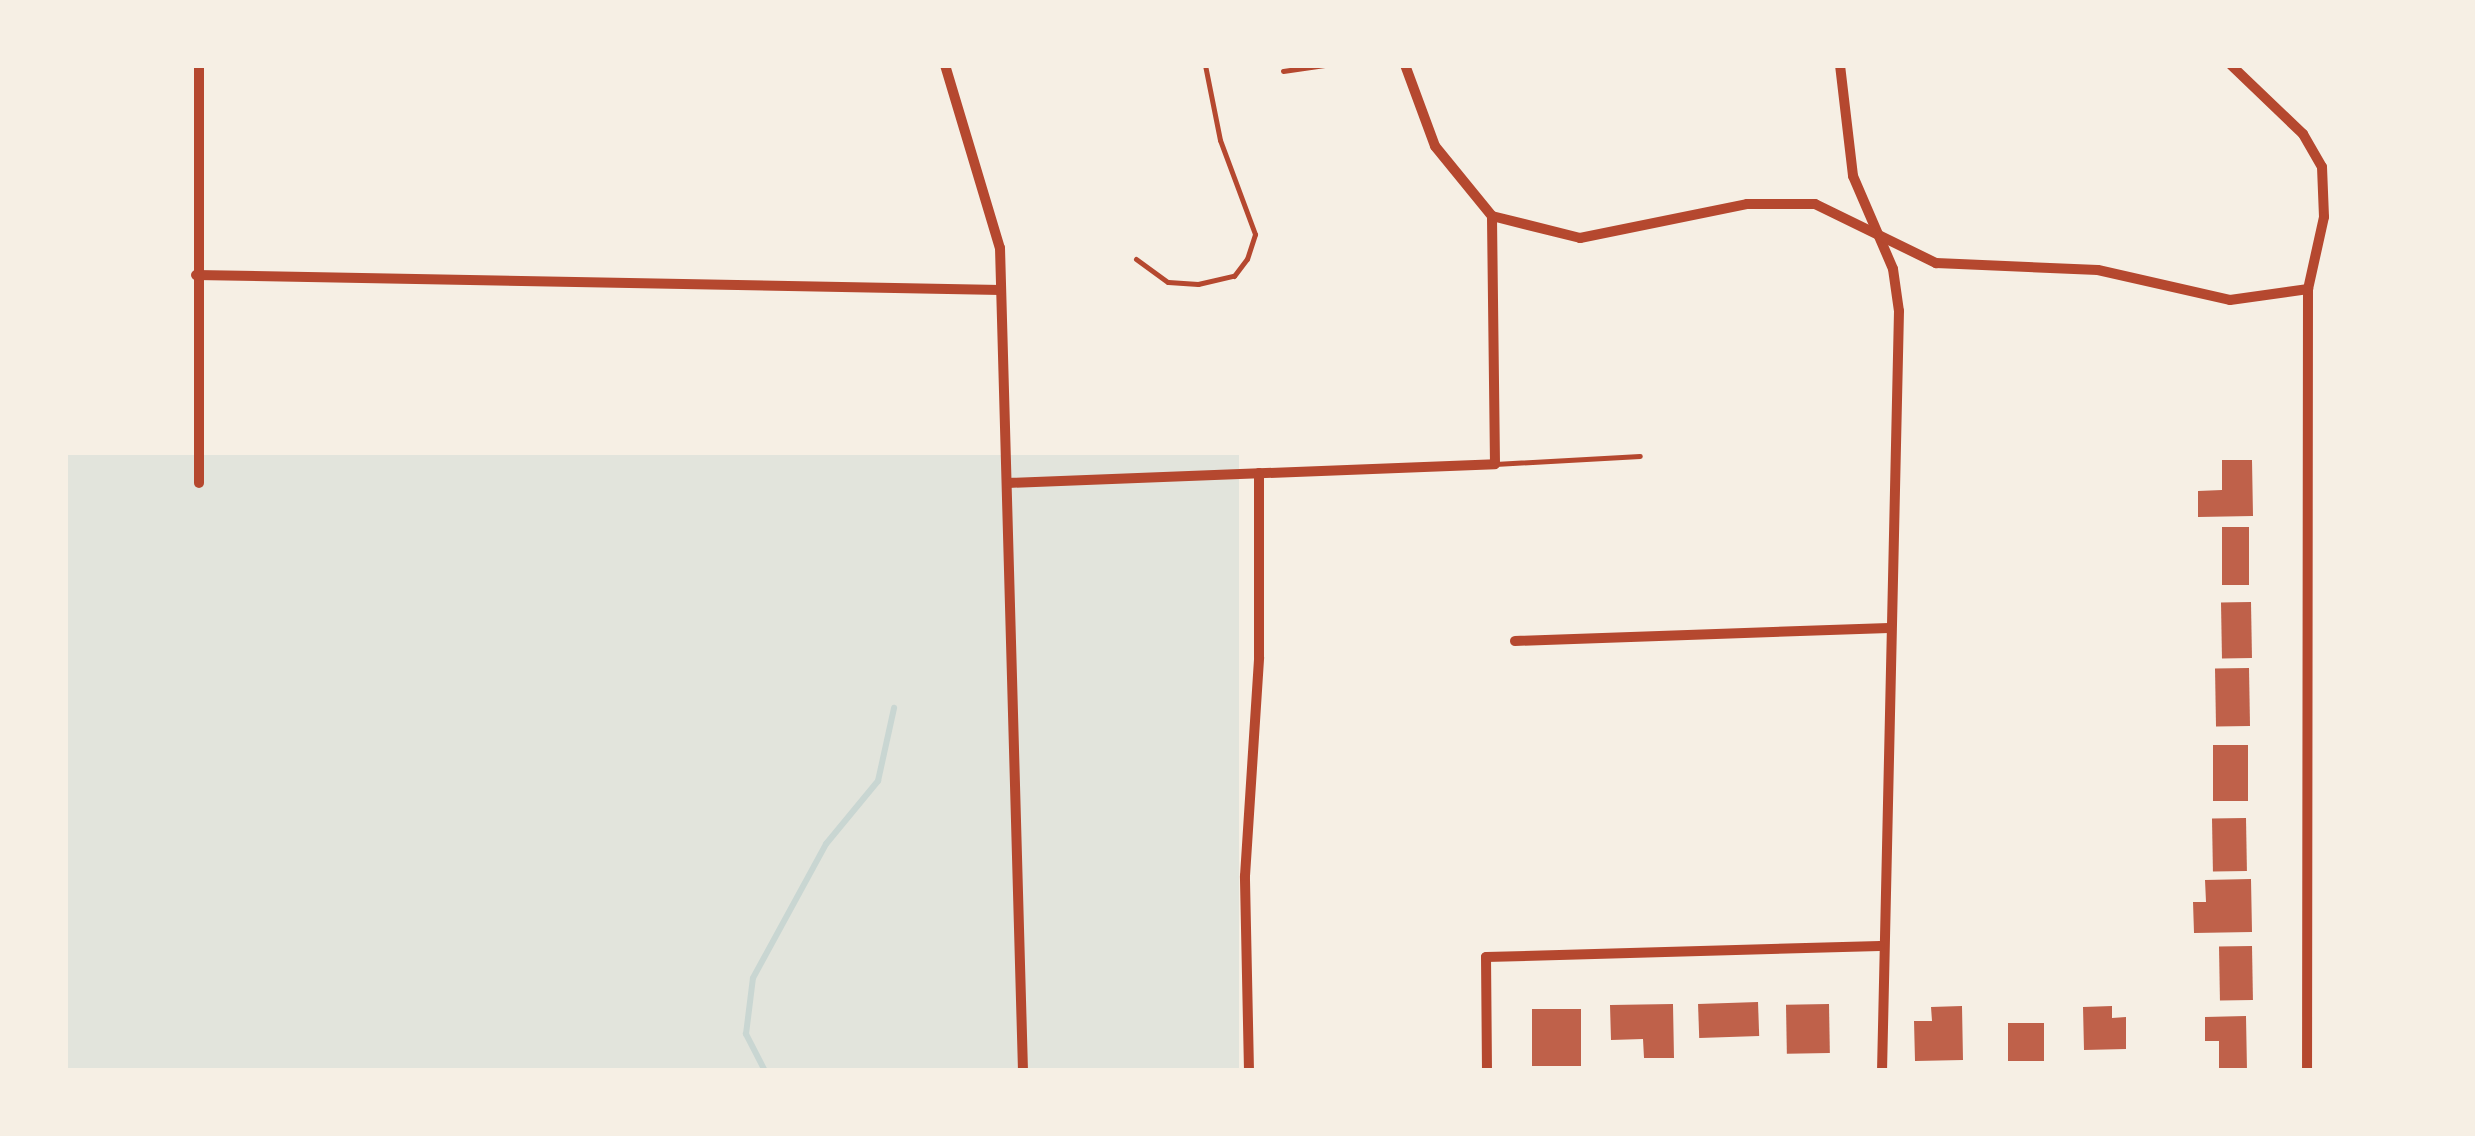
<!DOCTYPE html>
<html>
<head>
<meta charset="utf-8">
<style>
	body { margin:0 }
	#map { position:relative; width:2475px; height:1136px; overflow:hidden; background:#f6efe4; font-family:"Space Grotesk",sans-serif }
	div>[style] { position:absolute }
	.green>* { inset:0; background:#e2e4dc; transform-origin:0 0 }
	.stream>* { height:6px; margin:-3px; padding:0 3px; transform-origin:3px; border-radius:3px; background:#c9d6d2 }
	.building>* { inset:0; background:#bf614a; transform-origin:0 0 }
	.service>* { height:5px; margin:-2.5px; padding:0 2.5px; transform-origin:2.5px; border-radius:2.5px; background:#b5482f }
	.minor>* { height:10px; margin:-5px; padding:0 5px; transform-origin:5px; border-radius:5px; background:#b5482f }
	span { translate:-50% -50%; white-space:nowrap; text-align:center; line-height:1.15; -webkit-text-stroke:8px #f6efe4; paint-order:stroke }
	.frame { position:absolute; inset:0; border:68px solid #f6efe4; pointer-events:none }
</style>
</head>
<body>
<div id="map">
	<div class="green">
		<i style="left:1239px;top:455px;width:616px;height:1174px;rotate:90deg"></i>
	</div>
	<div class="stream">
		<i style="left:765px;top:1071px;width:42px;rotate:-117.2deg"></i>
		<i style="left:746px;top:1034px;width:56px;rotate:-82.9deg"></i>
		<i style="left:753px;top:978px;width:153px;rotate:-61.4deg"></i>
		<i style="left:826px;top:844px;width:82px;rotate:-50.5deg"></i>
		<i style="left:878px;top:781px;width:75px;rotate:-77.6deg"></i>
	</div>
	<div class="building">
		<i style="clip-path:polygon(2222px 460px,2252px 460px,2253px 516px,2198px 517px,2198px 491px,2222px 490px)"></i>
		<i style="left:2222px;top:527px;width:27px;height:58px"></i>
		<i style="left:2251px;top:602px;width:56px;height:30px;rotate:89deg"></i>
		<i style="left:2249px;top:668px;width:58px;height:34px;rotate:89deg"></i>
		<i style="left:2213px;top:745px;width:35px;height:56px"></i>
		<i style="left:2246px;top:818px;width:53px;height:34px;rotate:89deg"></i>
		<i style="clip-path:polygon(2251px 879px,2252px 932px,2194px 933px,2193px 902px,2206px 902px,2205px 880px)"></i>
		<i style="left:2252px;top:946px;width:54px;height:33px;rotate:89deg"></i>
		<i style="left:1758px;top:1002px;width:34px;height:60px;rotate:88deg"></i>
		<i style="clip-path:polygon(1673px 1004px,1674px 1058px,1644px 1058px,1643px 1039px,1611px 1040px,1610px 1005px)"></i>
		<i style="left:1829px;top:1004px;width:49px;height:43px;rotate:89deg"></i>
		<i style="clip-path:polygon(1962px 1006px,1963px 1060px,1915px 1061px,1914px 1021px,1932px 1021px,1931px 1007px)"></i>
		<i style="clip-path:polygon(2112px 1006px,2112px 1018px,2126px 1017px,2126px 1049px,2084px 1050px,2083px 1007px)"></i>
		<i style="left:1532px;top:1009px;width:49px;height:57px"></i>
		<i style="clip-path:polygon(2246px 1016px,2247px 1071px,2219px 1071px,2219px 1041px,2205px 1041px,2205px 1017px)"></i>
		<i style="left:2008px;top:1023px;width:36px;height:38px"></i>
	</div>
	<div class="service">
		<i style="left:1283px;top:71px;width:42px;rotate:-8.1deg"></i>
		<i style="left:1136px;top:259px;width:39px;rotate:36deg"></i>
		<i style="left:1168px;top:282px;width:30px;rotate:4deg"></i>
		<i style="left:1198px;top:284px;width:37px;rotate:-13deg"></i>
		<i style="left:1234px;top:276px;width:21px;rotate:-53deg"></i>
		<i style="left:1247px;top:259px;width:26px;rotate:-72deg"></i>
		<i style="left:1255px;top:234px;width:100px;rotate:-110.4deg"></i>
		<i style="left:1220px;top:140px;width:76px;rotate:-101.3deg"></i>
		<i style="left:1495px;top:464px;width:145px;rotate:-3.2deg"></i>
	</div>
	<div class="minor">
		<i style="left:199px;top:65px;width:418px;rotate:90deg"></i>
		<i style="left:945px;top:65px;width:191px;rotate:73.3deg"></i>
		<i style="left:1000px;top:248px;width:823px;rotate:88.4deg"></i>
		<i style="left:1840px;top:65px;width:112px;rotate:83.3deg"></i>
		<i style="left:1853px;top:176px;width:101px;rotate:66.7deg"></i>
		<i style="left:1893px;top:269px;width:42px;rotate:81.9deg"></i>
		<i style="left:1899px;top:311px;width:760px;rotate:91.28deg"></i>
		<i style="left:2231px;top:65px;width:100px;rotate:43.8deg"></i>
		<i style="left:2303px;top:134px;width:38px;rotate:60deg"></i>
		<i style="left:2322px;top:167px;width:50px;rotate:87.7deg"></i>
		<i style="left:2324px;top:217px;width:74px;rotate:102.5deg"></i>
		<i style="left:2308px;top:289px;width:782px;rotate:90.07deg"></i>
		<i style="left:1492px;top:216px;width:91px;rotate:14deg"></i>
		<i style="left:1580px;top:238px;width:170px;rotate:-11.5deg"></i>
		<i style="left:1747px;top:204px;width:68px"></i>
		<i style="left:1815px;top:204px;width:135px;rotate:26deg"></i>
		<i style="left:1936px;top:263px;width:162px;rotate:2.5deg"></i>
		<i style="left:2098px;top:270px;width:135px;rotate:12.8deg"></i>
		<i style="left:2230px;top:300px;width:79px;rotate:-8deg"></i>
		<i style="left:196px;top:275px;width:805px;rotate:1.07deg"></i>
		<i style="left:1008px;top:483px;width:487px;rotate:-2.2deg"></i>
		<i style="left:1495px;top:464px;width:248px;rotate:-90.7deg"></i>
		<i style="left:1492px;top:216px;width:90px;rotate:-129.2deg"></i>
		<i style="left:1435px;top:146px;width:86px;rotate:-110.3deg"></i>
		<i style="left:1515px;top:641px;width:374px;rotate:-2deg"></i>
		<i style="left:1249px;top:1071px;width:195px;rotate:-91.2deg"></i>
		<i style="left:1245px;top:876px;width:219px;rotate:-86.3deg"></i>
		<i style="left:1259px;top:657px;width:184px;rotate:-90deg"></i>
		<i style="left:1487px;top:1071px;width:114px;rotate:-90.5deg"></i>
		<i style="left:1486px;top:957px;width:394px;rotate:-1.6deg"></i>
	</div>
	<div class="frame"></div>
</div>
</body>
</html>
